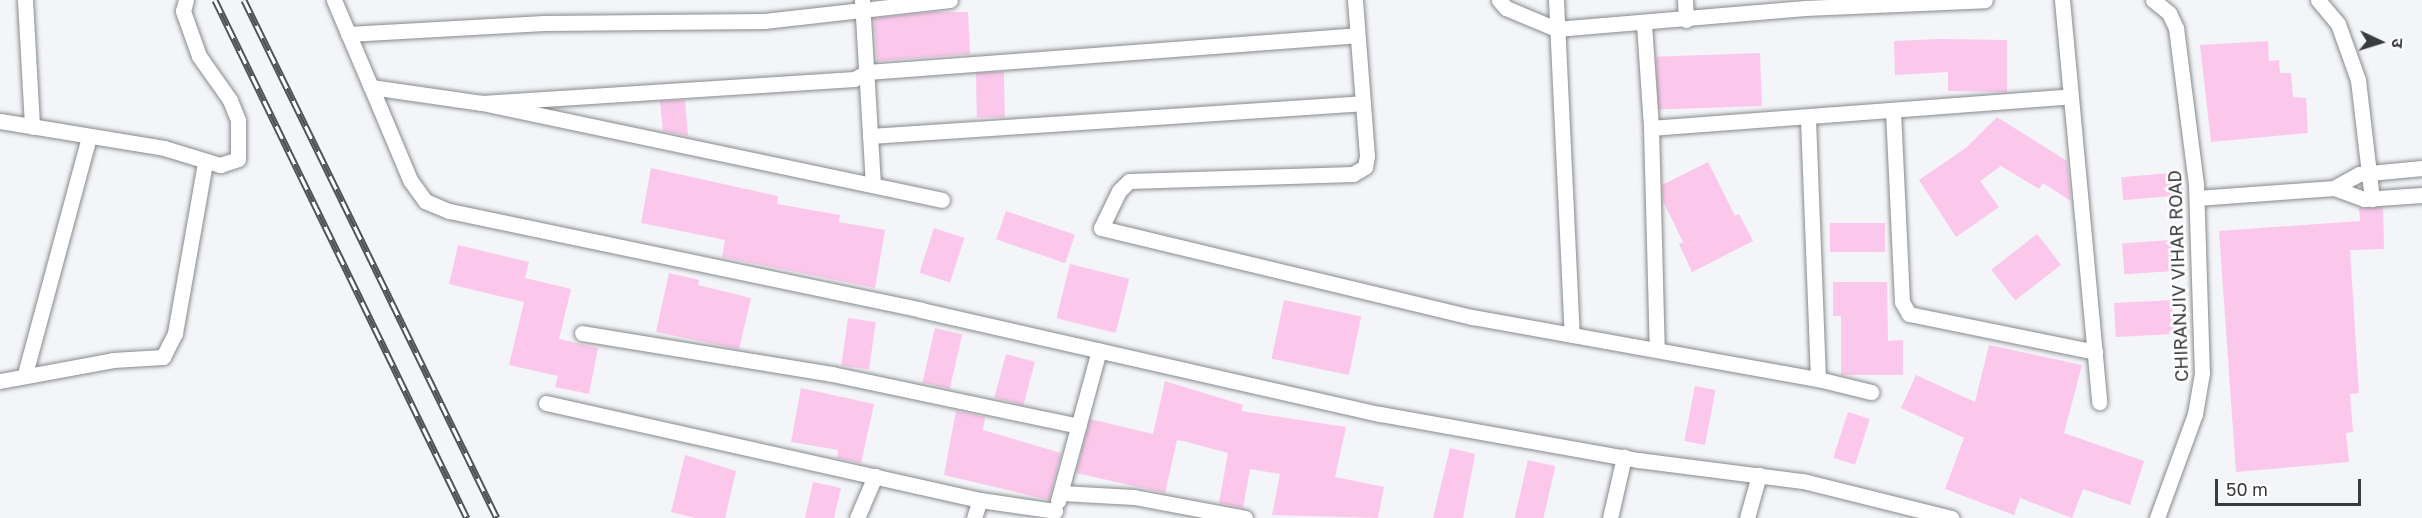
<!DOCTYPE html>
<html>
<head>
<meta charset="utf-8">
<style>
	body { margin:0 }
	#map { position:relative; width:2422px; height:518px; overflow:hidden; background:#f3f5f8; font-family:"Golos Text","Noto Sans Devanagari",sans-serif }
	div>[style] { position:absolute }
	.building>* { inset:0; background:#fbc8eb; transform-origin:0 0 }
	.roads { filter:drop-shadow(0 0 2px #888a8c) drop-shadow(0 0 2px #888a8c) }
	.street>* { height:15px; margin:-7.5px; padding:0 7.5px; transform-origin:7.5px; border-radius:7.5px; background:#fff }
	.rail>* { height:7px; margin-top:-3.5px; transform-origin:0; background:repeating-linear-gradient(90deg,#fff 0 14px,#525354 0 28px); box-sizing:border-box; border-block:2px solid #525354 }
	span { translate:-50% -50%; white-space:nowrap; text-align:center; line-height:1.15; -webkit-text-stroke:5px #fff; paint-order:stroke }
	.street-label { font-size:18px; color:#3a3b3c }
	.north { position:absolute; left:2350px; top:12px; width:60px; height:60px; -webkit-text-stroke:4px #fff; paint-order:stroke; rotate:94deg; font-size:16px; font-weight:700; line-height:24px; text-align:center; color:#3a3b3c }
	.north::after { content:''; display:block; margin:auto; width:21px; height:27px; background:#3a3b3c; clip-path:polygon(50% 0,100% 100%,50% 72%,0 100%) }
	.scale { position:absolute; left:2215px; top:479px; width:146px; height:27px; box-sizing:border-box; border:3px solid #3a3b3c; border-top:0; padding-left:8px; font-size:18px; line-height:21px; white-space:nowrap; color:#3a3b3c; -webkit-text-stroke:4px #fff; paint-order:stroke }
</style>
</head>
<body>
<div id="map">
	<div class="building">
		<i style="clip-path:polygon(934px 12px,968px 12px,970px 54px,877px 61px,874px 18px)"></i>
		<i style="clip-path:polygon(1939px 39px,2007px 40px,2007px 92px,1948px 91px,1948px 72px,1895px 75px,1894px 41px)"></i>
		<i style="clip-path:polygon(2268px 41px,2269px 61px,2279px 60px,2280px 73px,2291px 73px,2293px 97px,2306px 98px,2308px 133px,2211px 142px,2200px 45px)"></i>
		<i style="left:1760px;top:53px;width:53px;height:104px;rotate:88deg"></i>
		<i style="left:1004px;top:72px;width:45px;height:28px;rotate:89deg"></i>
		<i style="clip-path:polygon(685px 100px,688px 136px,663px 131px,660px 101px)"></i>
		<i style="clip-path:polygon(1997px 117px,2067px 161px,2071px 201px,2043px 183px,2039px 189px,2001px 166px,1980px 181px,1999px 207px,1956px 237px,1919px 180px,1967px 147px)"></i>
		<i style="clip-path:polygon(1708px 162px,1735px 216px,1739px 214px,1753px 241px,1692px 272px,1679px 244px,1683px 242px,1663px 201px,1662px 185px)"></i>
		<i style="clip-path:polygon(651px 168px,778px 196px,777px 204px,840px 215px,839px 222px,885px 230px,875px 288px,722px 257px,725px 240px,641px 223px)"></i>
		<i style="left:2181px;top:172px;width:23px;height:60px;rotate:85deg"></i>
		<i style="clip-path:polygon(2383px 207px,2384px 249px,2350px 250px,2359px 393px,2350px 394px,2353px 432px,2346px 433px,2349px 462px,2236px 472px,2219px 231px,2360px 221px,2359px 208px)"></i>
		<i style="left:1006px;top:211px;width:73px;height:30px;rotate:19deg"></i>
		<i style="left:1830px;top:223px;width:55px;height:29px"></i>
		<i style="left:934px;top:228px;width:32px;height:47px;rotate:18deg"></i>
		<i style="left:2037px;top:234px;width:39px;height:58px;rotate:52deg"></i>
		<i style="left:2171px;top:240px;width:31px;height:49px;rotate:86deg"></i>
		<i style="clip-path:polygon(458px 245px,529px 262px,525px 278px,571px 289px,559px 339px,598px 348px,589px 394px,555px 387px,558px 376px,509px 365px,524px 302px,449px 284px)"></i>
		<i style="left:1070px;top:264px;width:61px;height:56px;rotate:14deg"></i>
		<i style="clip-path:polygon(669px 273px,699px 280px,698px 285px,751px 298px,739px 349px,656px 332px)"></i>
		<i style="clip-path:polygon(1833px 282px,1887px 282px,1888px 341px,1903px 340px,1903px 375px,1841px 375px,1841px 316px,1833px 316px)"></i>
		<i style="left:1284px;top:300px;width:79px;height:60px;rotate:12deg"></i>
		<i style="left:2172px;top:300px;width:34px;height:58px;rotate:87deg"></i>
		<i style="left:848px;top:318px;width:28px;height:48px;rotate:8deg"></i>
		<i style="left:935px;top:328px;width:28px;height:56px;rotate:13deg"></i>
		<i style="clip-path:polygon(1989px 345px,2082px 365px,2064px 433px,2144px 461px,2130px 505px,2083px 489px,2072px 518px,2020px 498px,2014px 515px,1945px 489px,1964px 438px,1901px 408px,1916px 375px,1975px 402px)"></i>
		<i style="left:1006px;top:354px;width:30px;height:45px;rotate:15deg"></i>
		<i style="clip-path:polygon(1165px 381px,1243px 405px,1241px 411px,1346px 427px,1335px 477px,1384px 487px,1378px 518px,1272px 515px,1280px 474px,1250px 469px,1243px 508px,1219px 503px,1228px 453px,1183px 441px,1177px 440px,1165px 493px,1076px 473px,1090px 419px,1153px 434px)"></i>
		<i style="left:1695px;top:386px;width:21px;height:56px;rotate:11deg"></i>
		<i style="clip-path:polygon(801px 388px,874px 404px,861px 463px,837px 458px,838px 450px,791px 442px)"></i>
		<i style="clip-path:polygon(956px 411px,985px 417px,983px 430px,1061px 453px,1049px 500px,944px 475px)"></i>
		<i style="left:1848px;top:412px;width:23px;height:48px;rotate:18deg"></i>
		<i style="clip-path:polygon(1450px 448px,1475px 454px,1463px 518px,1433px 518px)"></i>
		<i style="clip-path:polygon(685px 455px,736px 471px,725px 518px,695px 518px,671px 512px)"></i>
		<i style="left:1528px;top:460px;width:28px;height:60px;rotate:13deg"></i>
		<i style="clip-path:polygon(813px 482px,841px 488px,834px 518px,805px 518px)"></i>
	</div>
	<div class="roads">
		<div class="street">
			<i style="left:25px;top:0;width:127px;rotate:86.8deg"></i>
			<i style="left:334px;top:0;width:95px;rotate:67deg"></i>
			<i style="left:371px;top:87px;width:112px;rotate:8.2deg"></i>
			<i style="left:482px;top:103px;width:470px;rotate:11.9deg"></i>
			<i style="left:862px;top:0;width:183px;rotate:86.6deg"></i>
			<i style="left:1355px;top:0;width:156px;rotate:85.6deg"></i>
			<i style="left:1367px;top:156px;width:11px;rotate:100deg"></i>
			<i style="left:1365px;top:167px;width:14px;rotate:150deg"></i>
			<i style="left:1353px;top:174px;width:224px;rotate:178.2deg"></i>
			<i style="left:1129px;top:181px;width:14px;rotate:135deg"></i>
			<i style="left:1119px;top:191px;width:41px;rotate:115.9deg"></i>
			<i style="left:1101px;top:228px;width:382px;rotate:13.5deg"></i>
			<i style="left:1472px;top:317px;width:352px;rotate:10.2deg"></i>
			<i style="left:1818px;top:379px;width:261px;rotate:-92.2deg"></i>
			<i style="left:1499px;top:0;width:11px;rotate:49deg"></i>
			<i style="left:1506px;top:8px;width:54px;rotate:22.8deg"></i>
			<i style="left:1556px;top:29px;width:250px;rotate:-4.8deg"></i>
			<i style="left:1805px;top:8px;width:180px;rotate:-2.5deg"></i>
			<i style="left:1556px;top:0;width:335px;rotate:87.3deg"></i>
			<i style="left:1685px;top:0;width:20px;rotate:87deg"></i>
			<i style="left:2062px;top:0;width:404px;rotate:84.7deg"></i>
			<i style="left:2153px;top:0;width:21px;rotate:39deg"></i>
			<i style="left:2169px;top:13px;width:17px;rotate:65deg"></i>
			<i style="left:2176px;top:28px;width:157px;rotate:82.7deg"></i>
			<i style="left:2196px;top:184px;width:189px;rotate:88.2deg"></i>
			<i style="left:2202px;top:373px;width:42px;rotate:99.7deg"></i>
			<i style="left:2195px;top:414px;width:111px;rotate:110.1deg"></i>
			<i style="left:2318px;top:0;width:31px;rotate:50deg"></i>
			<i style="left:2338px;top:24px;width:59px;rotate:70.3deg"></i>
			<i style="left:2358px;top:80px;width:120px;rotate:83.3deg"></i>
			<i style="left:1644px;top:24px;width:104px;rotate:86.1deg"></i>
			<i style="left:1651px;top:128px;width:222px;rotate:88.5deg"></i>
			<i style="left:348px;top:34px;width:196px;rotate:-3.2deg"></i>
			<i style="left:544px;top:23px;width:220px;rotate:-0.5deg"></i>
			<i style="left:764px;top:21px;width:187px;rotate:-6.4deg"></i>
			<i style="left:371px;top:87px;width:101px;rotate:67.2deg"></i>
			<i style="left:410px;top:180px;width:26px;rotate:54deg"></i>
			<i style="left:425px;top:201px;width:26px;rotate:23deg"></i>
			<i style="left:449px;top:211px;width:482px;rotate:11.8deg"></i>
			<i style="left:921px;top:310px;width:471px;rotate:12.8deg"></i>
			<i style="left:1380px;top:414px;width:262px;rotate:10.1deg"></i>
			<i style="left:1638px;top:460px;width:166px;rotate:7.3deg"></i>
			<i style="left:1803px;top:481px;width:153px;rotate:14deg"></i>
			<i style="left:482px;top:103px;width:373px;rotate:-3.7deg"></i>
			<i style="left:854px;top:79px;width:15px;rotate:-28deg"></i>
			<i style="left:867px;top:72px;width:491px;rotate:-4.3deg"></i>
			<i style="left:1893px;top:111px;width:191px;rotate:87.3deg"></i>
			<i style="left:1902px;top:302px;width:14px;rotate:60deg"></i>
			<i style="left:1909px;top:314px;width:190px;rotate:11.5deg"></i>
			<i style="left:0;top:121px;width:166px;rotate:9.3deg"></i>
			<i style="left:164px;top:148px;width:59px;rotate:16.9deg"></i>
			<i style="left:220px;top:165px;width:19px;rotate:-18deg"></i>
			<i style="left:238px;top:159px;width:39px;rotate:-90deg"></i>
			<i style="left:238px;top:120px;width:22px;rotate:-112deg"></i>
			<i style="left:230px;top:100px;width:54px;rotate:-125.2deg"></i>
			<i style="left:199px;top:56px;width:48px;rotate:-109.6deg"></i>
			<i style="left:183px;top:11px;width:11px;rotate:-75deg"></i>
			<i style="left:1651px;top:128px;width:418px;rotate:-4.3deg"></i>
			<i style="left:870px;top:136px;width:493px;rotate:-3.8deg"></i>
			<i style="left:2422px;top:168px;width:63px;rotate:174.6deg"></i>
			<i style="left:2359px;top:174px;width:29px;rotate:151deg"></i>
			<i style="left:2334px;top:188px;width:32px;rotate:20deg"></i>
			<i style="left:2364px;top:199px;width:58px;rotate:-3.9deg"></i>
			<i style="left:2197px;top:198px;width:137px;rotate:-4.2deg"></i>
			<i style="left:582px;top:333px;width:253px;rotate:9.3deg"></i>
			<i style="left:832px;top:374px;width:252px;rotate:11.9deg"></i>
			<i style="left:25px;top:374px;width:246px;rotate:-74.9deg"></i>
			<i style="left:1818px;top:379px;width:55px;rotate:13.8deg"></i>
			<i style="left:0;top:381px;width:115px;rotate:-10.5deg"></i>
			<i style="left:113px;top:360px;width:50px;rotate:-3.4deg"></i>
			<i style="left:163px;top:357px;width:27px;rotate:-63deg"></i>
			<i style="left:175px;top:333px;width:174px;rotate:-80deg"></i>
			<i style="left:546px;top:403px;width:445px;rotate:12.6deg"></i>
			<i style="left:980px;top:500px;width:76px;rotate:8.3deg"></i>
			<i style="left:1061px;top:493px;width:73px;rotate:3.1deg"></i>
			<i style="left:1134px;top:497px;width:113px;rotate:10.7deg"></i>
			<i style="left:1058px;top:501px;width:156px;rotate:-74.8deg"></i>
			<i style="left:857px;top:518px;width:46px;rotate:-66.8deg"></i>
			<i style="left:974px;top:518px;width:19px;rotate:-72deg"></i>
			<i style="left:1610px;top:518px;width:63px;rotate:-77.1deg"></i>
			<i style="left:1747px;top:518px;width:45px;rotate:-74.4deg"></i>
		</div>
	</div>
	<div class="rail">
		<i style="left:215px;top:0;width:576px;rotate:64.06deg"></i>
		<i style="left:244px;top:0;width:576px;rotate:63.97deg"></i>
	</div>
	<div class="street-label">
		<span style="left:2178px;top:276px;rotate:-92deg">CHIRANJIV VIHAR ROAD</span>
	</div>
	<div class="north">उ</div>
	<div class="scale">50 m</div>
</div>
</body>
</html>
